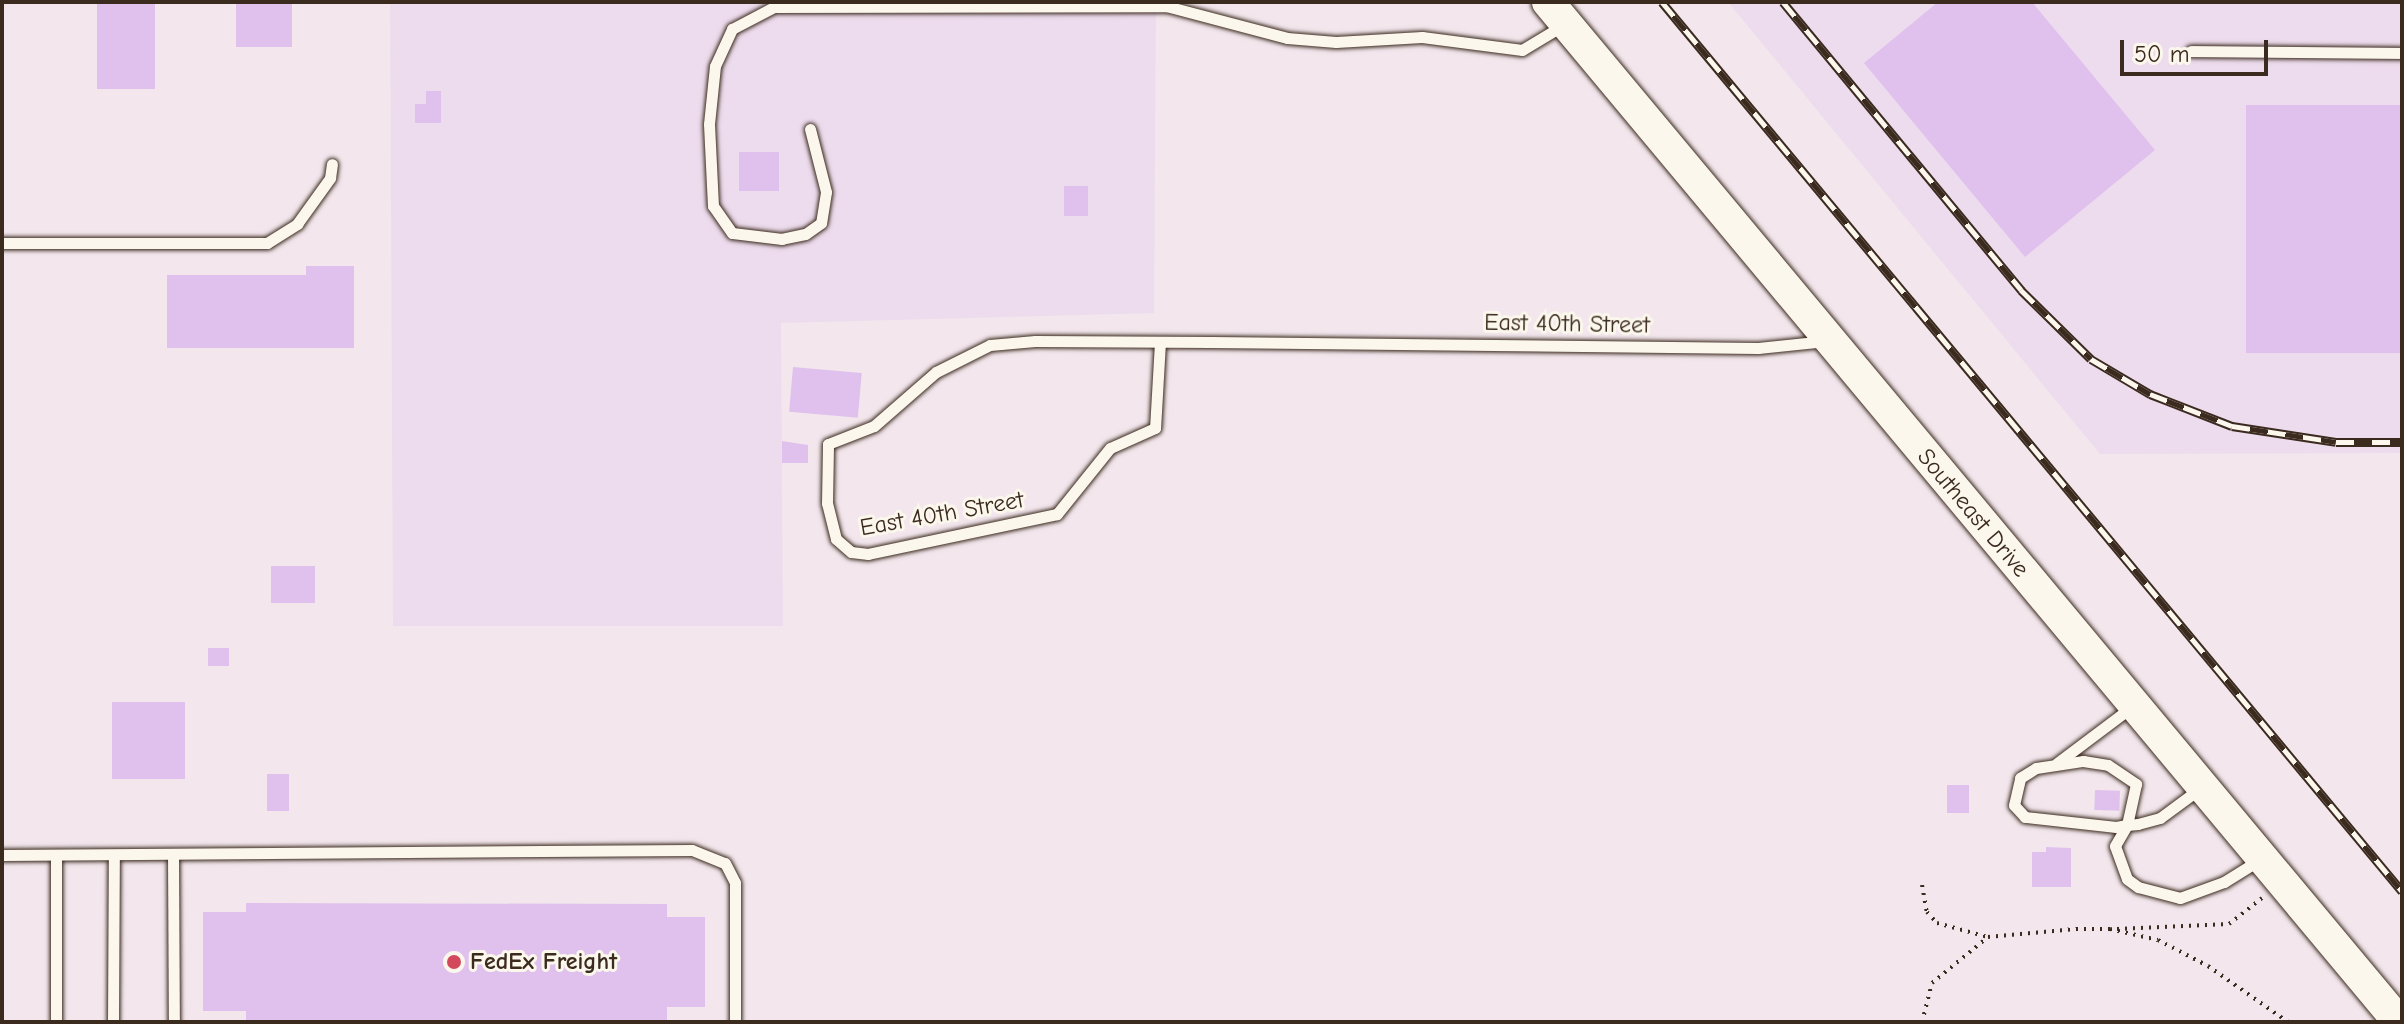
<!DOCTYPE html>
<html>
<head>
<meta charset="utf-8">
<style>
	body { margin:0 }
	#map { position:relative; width:2404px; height:1024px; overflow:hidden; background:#f3e7ed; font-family:"Comic Neue",sans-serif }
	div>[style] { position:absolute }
	.built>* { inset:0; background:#eddced }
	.building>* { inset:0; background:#e0c1ee; transform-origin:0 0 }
	.path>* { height:4px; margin-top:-2px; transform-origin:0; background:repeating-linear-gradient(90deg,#3b2a1e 0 2px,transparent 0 8px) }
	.roads { filter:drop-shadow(0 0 2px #3b2a1e) drop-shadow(0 0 2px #3b2a1e) }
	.lane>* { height:11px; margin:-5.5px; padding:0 5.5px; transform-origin:5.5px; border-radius:5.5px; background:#fbf7ec }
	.secondary>* { height:32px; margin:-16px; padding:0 16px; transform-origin:16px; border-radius:16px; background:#fbf7ec }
	.rail>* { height:9px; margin-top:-4.5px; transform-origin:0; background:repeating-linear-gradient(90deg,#fbf7ec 0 18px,#3b2a1e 0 36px); box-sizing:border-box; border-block:2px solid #3b2a1e }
	.dots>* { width:22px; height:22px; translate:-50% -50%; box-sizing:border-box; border:4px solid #fbf7ec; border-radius:50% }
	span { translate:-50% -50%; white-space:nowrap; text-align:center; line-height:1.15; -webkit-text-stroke:6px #fbf7ec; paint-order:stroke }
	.street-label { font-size:24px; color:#3b2a1e }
	.poi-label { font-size:24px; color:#3b2a1e; font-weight:700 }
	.left { translate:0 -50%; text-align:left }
	.frame { position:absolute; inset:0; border:4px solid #3b2a1e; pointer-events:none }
	.scale { position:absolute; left:2120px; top:40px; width:148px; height:36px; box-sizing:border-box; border:4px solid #3b2a1e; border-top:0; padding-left:10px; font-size:24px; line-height:28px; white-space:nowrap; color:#3b2a1e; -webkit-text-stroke:6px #fbf7ec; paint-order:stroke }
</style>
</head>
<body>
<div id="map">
	<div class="built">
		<i style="clip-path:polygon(390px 2px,1156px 2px,1154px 313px,781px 323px,783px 626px,393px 626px)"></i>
		<i style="clip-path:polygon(1728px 2px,2402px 2px,2402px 453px,2100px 454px)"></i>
	</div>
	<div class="building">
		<i style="left:97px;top:2px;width:58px;height:87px"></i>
		<i style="left:236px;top:2px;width:56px;height:45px"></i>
		<i style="clip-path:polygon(1938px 2px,2032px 2px,2155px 150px,2025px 257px,1864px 63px)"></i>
		<i style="clip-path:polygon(426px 91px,441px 91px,441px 123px,415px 123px,415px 104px,426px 104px)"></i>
		<i style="left:2246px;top:105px;width:156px;height:248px"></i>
		<i style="left:739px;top:152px;width:40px;height:39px"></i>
		<i style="left:1064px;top:186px;width:24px;height:30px"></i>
		<i style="clip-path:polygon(306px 266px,354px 266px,354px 348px,167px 348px,167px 275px,306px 275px)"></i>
		<i style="left:793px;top:367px;width:69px;height:45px;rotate:5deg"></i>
		<i style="clip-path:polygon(782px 441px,808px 445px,808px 463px,782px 463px)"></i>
		<i style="left:271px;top:566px;width:44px;height:37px"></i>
		<i style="left:208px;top:648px;width:21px;height:18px"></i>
		<i style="left:112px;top:702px;width:73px;height:77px"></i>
		<i style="left:267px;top:774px;width:22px;height:37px"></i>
		<i style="left:1947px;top:785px;width:22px;height:28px"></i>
		<i style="left:2095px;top:790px;width:25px;height:20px;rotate:2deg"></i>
		<i style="clip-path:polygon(2046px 847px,2071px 848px,2071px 887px,2032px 887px,2032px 852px,2046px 852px)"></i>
		<i style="clip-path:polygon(246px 903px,667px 904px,667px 917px,705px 917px,705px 1007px,667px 1007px,667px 1021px,246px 1021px,246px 1011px,203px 1011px,203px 912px,246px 912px)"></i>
	</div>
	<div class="path">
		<i style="left:1922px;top:885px;width:27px;rotate:80deg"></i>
		<i style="left:1927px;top:912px;width:15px;rotate:48deg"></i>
		<i style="left:1937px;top:923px;width:53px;rotate:15.4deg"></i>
		<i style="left:2117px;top:929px;width:112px;rotate:-2.6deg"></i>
		<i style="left:2229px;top:924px;width:42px;rotate:-38.2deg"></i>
		<i style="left:1922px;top:1022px;width:40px;rotate:-75.6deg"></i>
		<i style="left:1932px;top:983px;width:72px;rotate:-39.4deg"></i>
		<i style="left:1988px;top:937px;width:88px;rotate:-5.2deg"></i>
		<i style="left:2076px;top:929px;width:34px"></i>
		<i style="left:2110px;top:929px;width:49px;rotate:12.9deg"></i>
		<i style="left:2158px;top:940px;width:56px;rotate:27.5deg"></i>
		<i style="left:2208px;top:966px;width:98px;rotate:35deg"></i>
	</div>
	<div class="roads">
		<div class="lane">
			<i style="left:2191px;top:51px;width:211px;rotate:0.5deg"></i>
			<i style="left:810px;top:129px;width:65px;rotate:75.7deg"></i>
			<i style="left:826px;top:192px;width:31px;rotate:99deg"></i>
			<i style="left:821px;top:223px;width:19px;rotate:145deg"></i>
			<i style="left:805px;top:234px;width:24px;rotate:168deg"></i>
			<i style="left:782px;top:239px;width:50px;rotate:-173.2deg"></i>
			<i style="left:732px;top:233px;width:33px;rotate:-125deg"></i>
			<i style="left:713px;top:206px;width:82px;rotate:-92.8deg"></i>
			<i style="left:709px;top:124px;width:58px;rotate:-84.1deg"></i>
			<i style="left:715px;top:66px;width:41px;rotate:-65.3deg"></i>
			<i style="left:732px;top:29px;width:47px;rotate:-27.6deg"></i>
			<i style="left:774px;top:7px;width:392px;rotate:-0.1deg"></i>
			<i style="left:1166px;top:6px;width:125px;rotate:14.8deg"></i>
			<i style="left:1287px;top:38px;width:49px;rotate:4.7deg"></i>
			<i style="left:1336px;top:42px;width:86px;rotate:-3.3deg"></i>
			<i style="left:1422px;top:37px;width:101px;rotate:7.4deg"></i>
			<i style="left:1522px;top:50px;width:47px;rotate:-31deg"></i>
			<i style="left:2px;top:243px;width:265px"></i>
			<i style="left:267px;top:243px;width:36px;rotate:-32deg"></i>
			<i style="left:297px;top:224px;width:57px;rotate:-54.3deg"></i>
			<i style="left:330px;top:178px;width:14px;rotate:-82deg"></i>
			<i style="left:1160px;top:342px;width:86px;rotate:93.3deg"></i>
			<i style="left:1155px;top:428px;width:49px;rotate:156deg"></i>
			<i style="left:1110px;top:448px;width:85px;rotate:128.8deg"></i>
			<i style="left:1057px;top:514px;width:193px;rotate:168.1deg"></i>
			<i style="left:868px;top:554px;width:17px;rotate:-173deg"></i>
			<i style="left:851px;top:552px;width:20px;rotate:-139deg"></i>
			<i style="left:836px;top:539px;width:37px;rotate:-104deg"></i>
			<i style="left:827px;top:503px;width:59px;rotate:-89deg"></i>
			<i style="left:828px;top:444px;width:49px;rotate:-21.4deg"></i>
			<i style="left:874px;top:426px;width:82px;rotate:-41.1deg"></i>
			<i style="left:936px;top:372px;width:60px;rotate:-26.6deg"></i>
			<i style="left:990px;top:345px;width:45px;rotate:-5.1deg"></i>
			<i style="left:1035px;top:341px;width:176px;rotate:0.3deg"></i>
			<i style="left:1211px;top:342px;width:547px;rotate:0.63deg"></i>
			<i style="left:1758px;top:348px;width:68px;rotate:-5.9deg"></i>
			<i style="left:2057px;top:763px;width:95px;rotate:-36.9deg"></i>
			<i style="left:2202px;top:787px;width:52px;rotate:143.6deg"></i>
			<i style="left:2160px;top:818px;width:23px;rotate:165deg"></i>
			<i style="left:2138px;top:824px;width:11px;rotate:175deg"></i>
			<i style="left:2127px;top:825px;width:11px;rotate:170deg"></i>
			<i style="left:2116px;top:827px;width:92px;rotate:-173.7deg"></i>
			<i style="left:2025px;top:817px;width:16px;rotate:-133deg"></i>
			<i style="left:2014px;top:805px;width:28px;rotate:-77deg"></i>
			<i style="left:2020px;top:778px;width:19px;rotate:-32deg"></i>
			<i style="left:2036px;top:768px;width:48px;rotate:-8.5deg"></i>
			<i style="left:2083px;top:761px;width:25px;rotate:9deg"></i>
			<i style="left:2108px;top:765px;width:34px;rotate:34deg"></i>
			<i style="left:2136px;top:784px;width:42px;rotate:102.4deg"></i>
			<i style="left:2127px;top:825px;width:24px;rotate:120deg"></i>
			<i style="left:2115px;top:846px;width:35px;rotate:70deg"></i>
			<i style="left:2127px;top:879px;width:14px;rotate:36deg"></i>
			<i style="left:2138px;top:887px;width:43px;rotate:14.7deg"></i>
			<i style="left:2180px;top:898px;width:47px;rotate:-20deg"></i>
			<i style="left:2224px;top:882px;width:44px;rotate:-31.9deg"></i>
			<i style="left:173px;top:854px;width:168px;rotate:89.7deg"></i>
			<i style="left:2px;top:855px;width:690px;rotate:-0.42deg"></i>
			<i style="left:692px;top:850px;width:35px;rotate:22deg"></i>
			<i style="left:725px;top:863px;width:22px;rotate:63deg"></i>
			<i style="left:735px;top:883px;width:139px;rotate:90deg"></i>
			<i style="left:56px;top:855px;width:167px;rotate:90deg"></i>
			<i style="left:113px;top:1022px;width:167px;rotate:-89.7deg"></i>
		</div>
		<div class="secondary">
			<i style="left:1548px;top:2px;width:1328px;rotate:50.16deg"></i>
		</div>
	</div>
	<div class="rail">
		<i style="left:1662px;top:2px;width:1157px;rotate:50.23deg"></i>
		<i style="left:1783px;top:2px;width:374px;rotate:50.4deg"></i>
		<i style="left:2021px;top:290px;width:98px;rotate:44.6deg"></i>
		<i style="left:2091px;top:359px;width:69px;rotate:30.7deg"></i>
		<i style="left:2150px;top:394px;width:88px;rotate:21.3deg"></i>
		<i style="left:2232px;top:426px;width:105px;rotate:8.7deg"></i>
		<i style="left:2336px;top:442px;width:66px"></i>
	</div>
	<div class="dots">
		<i style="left:454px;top:962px;background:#d1495b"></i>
	</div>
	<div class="street-label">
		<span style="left:1567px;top:324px;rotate:1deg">East 40th Street</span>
		<span style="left:1973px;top:513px;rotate:50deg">Southeast Drive</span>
		<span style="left:942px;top:514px;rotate:-10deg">East 40th Street</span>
	</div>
	<div class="poi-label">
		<span class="left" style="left:470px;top:962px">FedEx Freight</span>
	</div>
	<div class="frame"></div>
	<div class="scale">50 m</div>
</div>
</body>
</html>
